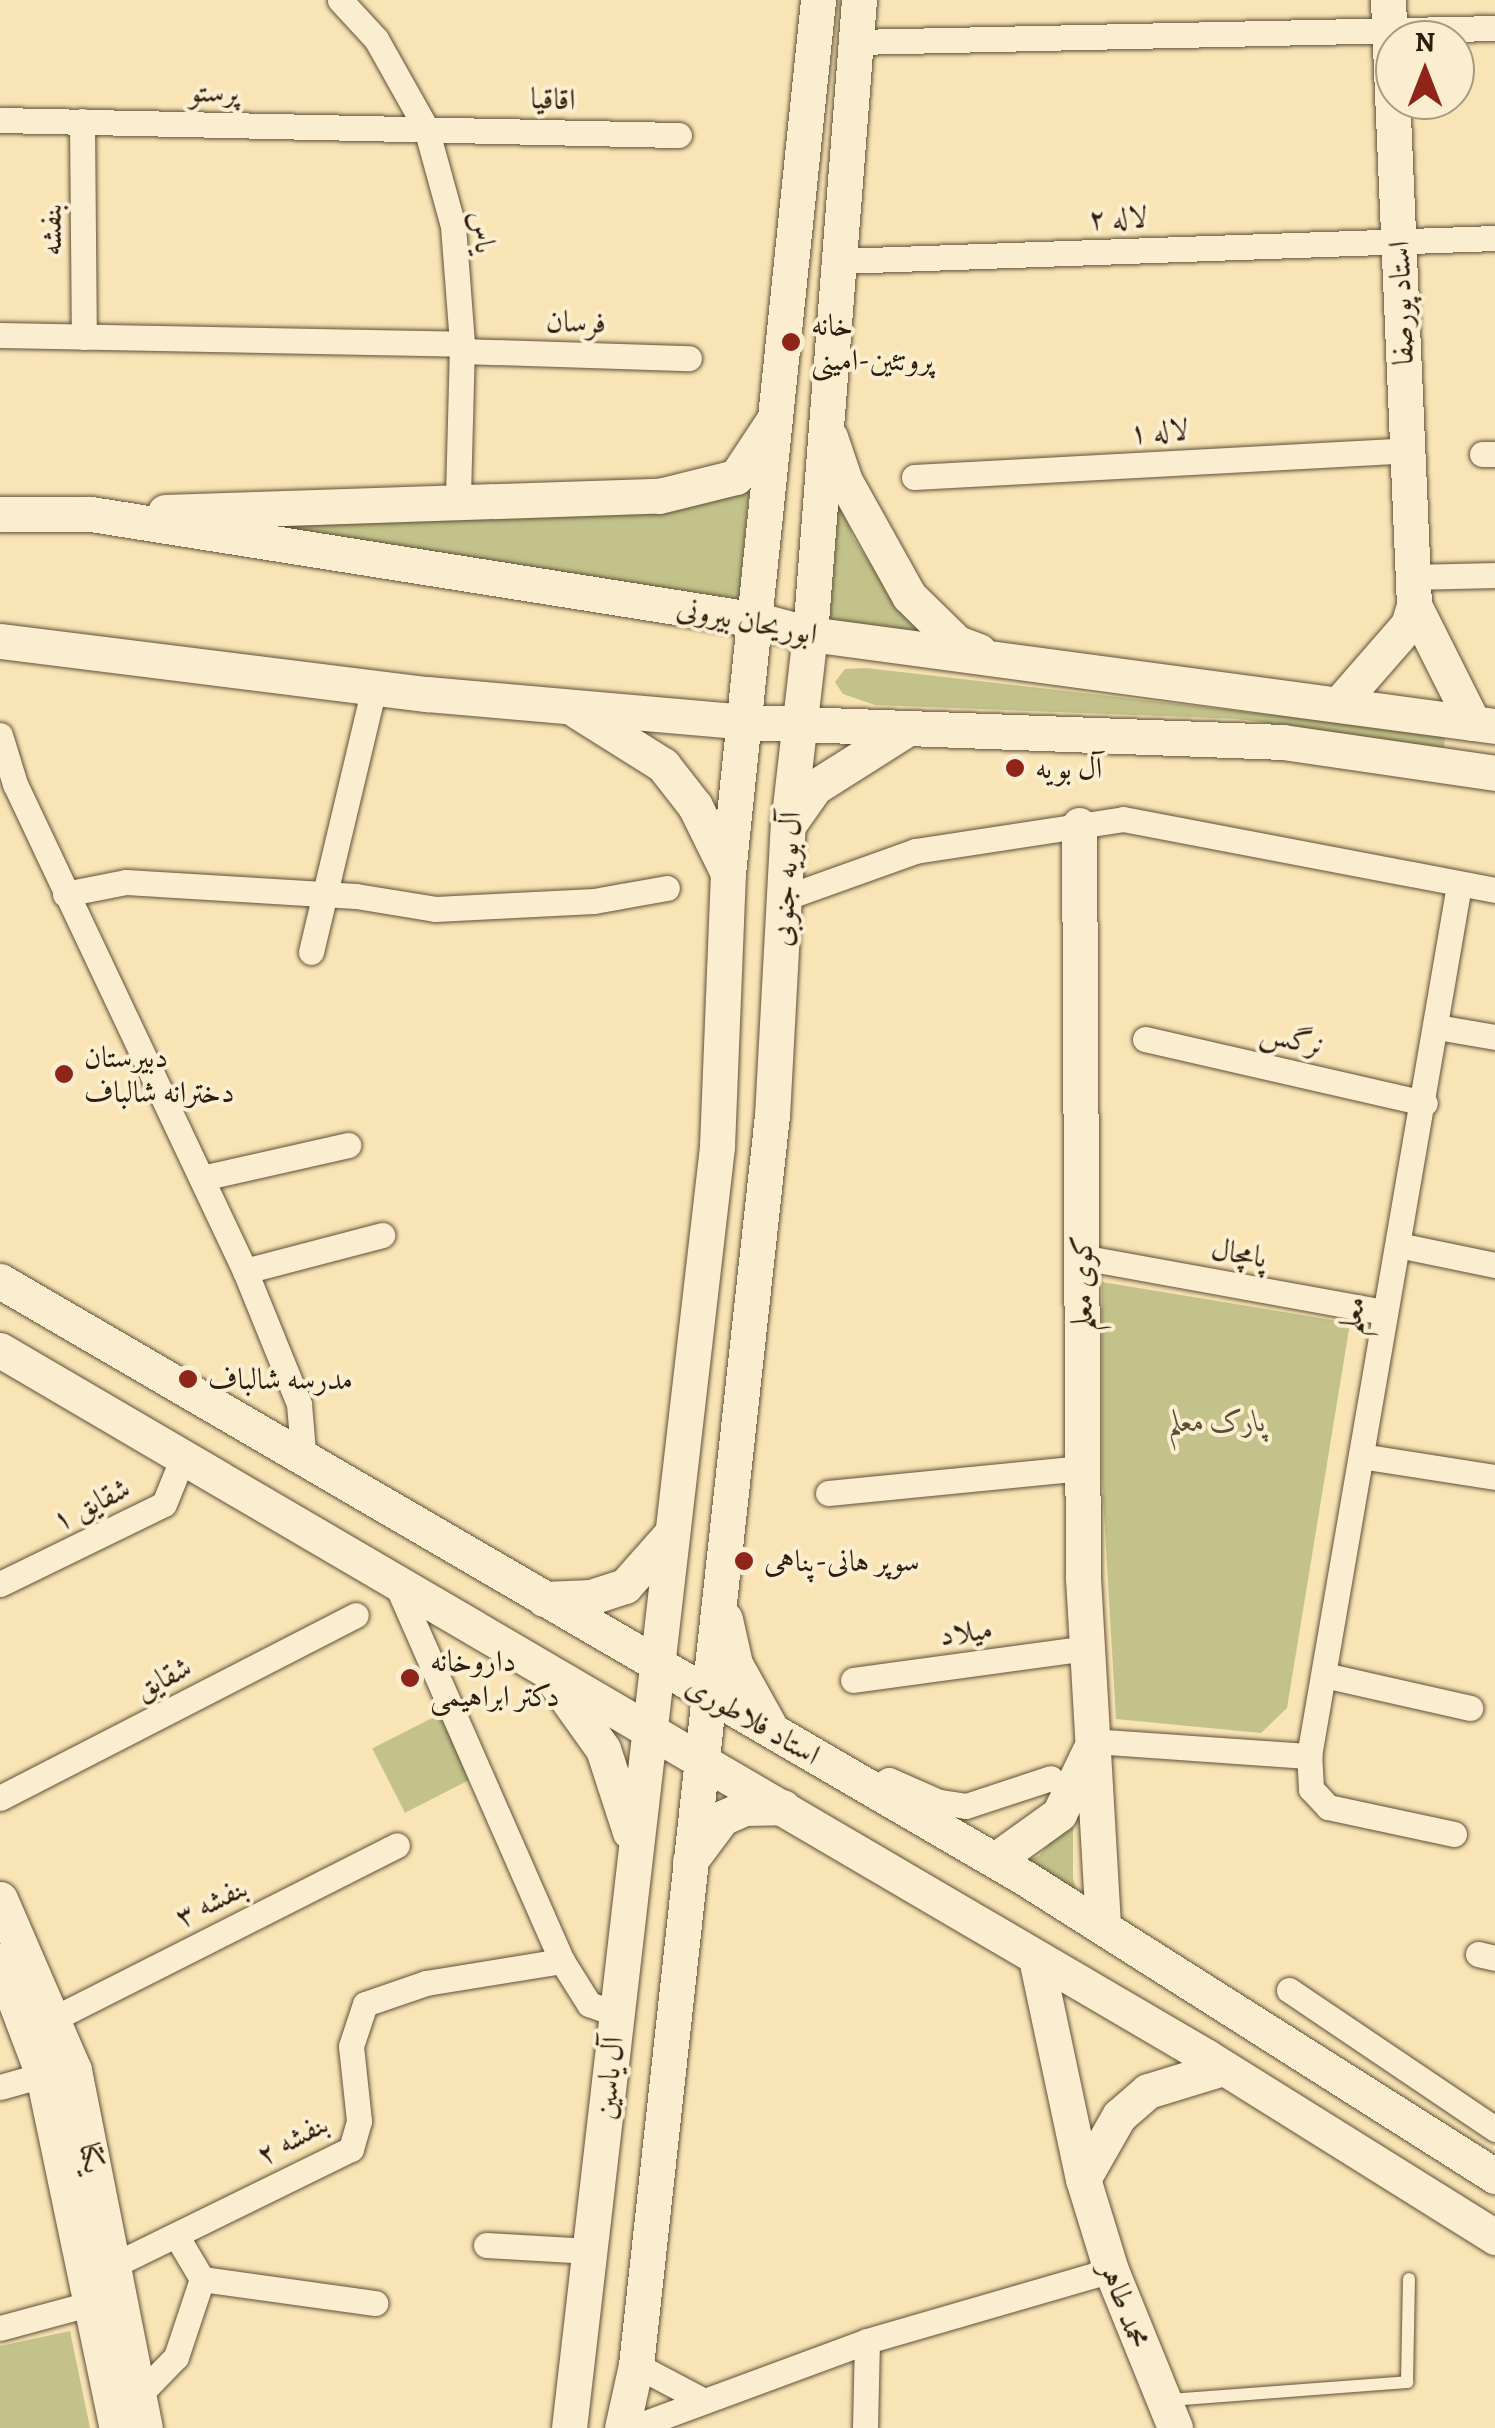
<!DOCTYPE html>
<html>
<head>
<meta charset="utf-8">
<style>
	body { margin:0 }
	#map { position:relative; width:1495px; height:2428px; overflow:hidden; background:#f9e4b5; font-family:Alegreya,Amiri,serif }
	div>[style] { position:absolute }
	.green>* { inset:0; background:#c2c28a; transform-origin:0 0 }
	.roads { filter:drop-shadow(0 0 2px #5f5038) drop-shadow(0 0 2px #5f5038) }
	.lane>* { height:12px; margin:-6px; padding:0 6px; transform-origin:6px; border-radius:6px; background:#fbedcf }
	.street>* { height:25px; margin:-12.5px; padding:0 12.5px; transform-origin:12.5px; border-radius:12.5px; background:#fbedcf }
	.secondary>* { height:35px; margin:-17.5px; padding:0 17.5px; transform-origin:17.5px; border-radius:17.5px; background:#fbedcf }
	.dots>* { width:28px; height:28px; translate:-50% -50%; box-sizing:border-box; border:5px solid #fbedcf; border-radius:50% }
	span { translate:-50% -50%; white-space:nowrap; text-align:center; line-height:1.15; -webkit-text-stroke:8px #fbedcf; paint-order:stroke }
	.street-label { font-size:30px; color:#2c1e0f }
	.poi-label { font-size:30px; color:#2c1e0f }
	.left { translate:0 -50%; text-align:left }
	.park-label { font-size:30px; color:#594f34; font-style:italic }
	.north { position:absolute; left:1375px; top:20px; width:100px; height:100px; box-sizing:border-box; background:#fbedcf; border:2px solid #a89a82; border-radius:50%; rotate:0deg; font-size:28px; font-weight:700; line-height:40px; text-align:center; color:#2c1e0f }
	.north::after { content:''; display:block; margin:auto; width:35px; height:45px; background:#8f2418; clip-path:polygon(50% 0,100% 100%,50% 72%,0 100%) }
</style>
</head>
<body>
<div id="map">
	<div class="green">
		<i style="clip-path:polygon(750px 481px,739px 599px,219px 522px)"></i>
		<i style="clip-path:polygon(839px 498px,853px 537px,879px 577px,943px 646px,829px 629px)"></i>
		<i style="clip-path:polygon(866px 668px,1445px 735px,1444px 748px,1238px 719px,875px 705px,843px 694px,835px 682px,845px 669px)"></i>
		<i style="clip-path:polygon(1102px 1282px,1350px 1323px,1287px 1708px,1261px 1733px,1116px 1719px,1102px 1478px)"></i>
		<i style="left:440px;top:1714px;width:72px;height:76px;rotate:63deg"></i>
		<i style="clip-path:polygon(1073px 1816px,1073px 1879px,1080px 1899px,1023px 1862px,1039px 1856px)"></i>
		<i style="clip-path:polygon(70px 2331px,90px 2428px,0 2428px,0 2346px)"></i>
	</div>
	<div class="roads">
		<div class="lane">
			<i style="left:1169px;top:2400px;width:239px;rotate:-4.3deg"></i>
			<i style="left:1407px;top:2382px;width:103px;rotate:-88.9deg"></i>
		</div>
		<div class="street">
			<i style="left:340px;top:0;width:53px;rotate:47.3deg"></i>
			<i style="left:376px;top:39px;width:102px;rotate:60.7deg"></i>
			<i style="left:426px;top:128px;width:102px;rotate:74.6deg"></i>
			<i style="left:453px;top:226px;width:118px;rotate:85.6deg"></i>
			<i style="left:462px;top:344px;width:158px;rotate:91.5deg"></i>
			<i style="left:855px;top:42px;width:640px;rotate:-1.25deg"></i>
			<i style="left:0;top:120px;width:679px;rotate:1.27deg"></i>
			<i style="left:82px;top:121px;width:216px;rotate:89.5deg"></i>
			<i style="left:840px;top:261px;width:655px;rotate:-2.01deg"></i>
			<i style="left:0;top:335px;width:462px;rotate:1.1deg"></i>
			<i style="left:461px;top:351px;width:228px;rotate:1.8deg"></i>
			<i style="left:1482px;top:454px;width:13px"></i>
			<i style="left:914px;top:477px;width:495px;rotate:-3.1deg"></i>
			<i style="left:1413px;top:577px;width:82px;rotate:-1.4deg"></i>
			<i style="left:0;top:735px;width:51px;rotate:73deg"></i>
			<i style="left:15px;top:784px;width:539px;rotate:64.72deg"></i>
			<i style="left:245px;top:1271px;width:144px;rotate:67.9deg"></i>
			<i style="left:299px;top:1404px;width:58px;rotate:85.1deg"></i>
			<i style="left:65px;top:894px;width:62px;rotate:-11.1deg"></i>
			<i style="left:126px;top:882px;width:230px;rotate:3.5deg"></i>
			<i style="left:356px;top:896px;width:80px;rotate:9.3deg"></i>
			<i style="left:435px;top:909px;width:159px;rotate:-2.9deg"></i>
			<i style="left:594px;top:901px;width:74px;rotate:-10.1deg"></i>
			<i style="left:784px;top:898px;width:139px;rotate:-19.7deg"></i>
			<i style="left:915px;top:851px;width:210px;rotate:-8.7deg"></i>
			<i style="left:1123px;top:819px;width:379px;rotate:10.8deg"></i>
			<i style="left:311px;top:952px;width:272px;rotate:-76.6deg"></i>
			<i style="left:1437px;top:1027px;width:59px;rotate:9.8deg"></i>
			<i style="left:1145px;top:1039px;width:287px;rotate:12.9deg"></i>
			<i style="left:202px;top:1178px;width:150px;rotate:-12.7deg"></i>
			<i style="left:1398px;top:1245px;width:99px;rotate:11.7deg"></i>
			<i style="left:1081px;top:1257px;width:308px;rotate:10.3deg"></i>
			<i style="left:245px;top:1271px;width:142px;rotate:-14.7deg"></i>
			<i style="left:1361px;top:1456px;width:136px;rotate:8.9deg"></i>
			<i style="left:828px;top:1493px;width:256px;rotate:-5.6deg"></i>
			<i style="left:396px;top:1583px;width:413px;rotate:66.3deg"></i>
			<i style="left:562px;top:1961px;width:51px;rotate:57.9deg"></i>
			<i style="left:589px;top:2004px;width:29px;rotate:20deg"></i>
			<i style="left:0;top:1584px;width:182px;rotate:-26deg"></i>
			<i style="left:164px;top:1504px;width:51px;rotate:-68deg"></i>
			<i style="left:1324px;top:1675px;width:150px;rotate:12.7deg"></i>
			<i style="left:853px;top:1680px;width:236px;rotate:-7.8deg"></i>
			<i style="left:1092px;top:1741px;width:218px;rotate:4deg"></i>
			<i style="left:872px;top:1789px;width:19px;rotate:-28deg"></i>
			<i style="left:889px;top:1780px;width:55px;rotate:23.7deg"></i>
			<i style="left:939px;top:1802px;width:27px;rotate:8deg"></i>
			<i style="left:966px;top:1806px;width:89px;rotate:-18.2deg"></i>
			<i style="left:0;top:1798px;width:400px;rotate:-27.2deg"></i>
			<i style="left:1454px;top:1834px;width:129px;rotate:-167.9deg"></i>
			<i style="left:1328px;top:1807px;width:25px;rotate:-133deg"></i>
			<i style="left:1311px;top:1789px;width:33px;rotate:-93deg"></i>
			<i style="left:1309px;top:1756px;width:884px;rotate:-80.23deg"></i>
			<i style="left:1478px;top:1954px;width:17px;rotate:13deg"></i>
			<i style="left:1289px;top:1990px;width:249px;rotate:34deg"></i>
			<i style="left:55px;top:2018px;width:383px;rotate:-26.8deg"></i>
			<i style="left:0;top:2087px;width:45px;rotate:-15.6deg"></i>
			<i style="left:486px;top:2245px;width:104px;rotate:3.3deg"></i>
			<i style="left:114px;top:2265px;width:264px;rotate:-26.1deg"></i>
			<i style="left:351px;top:2149px;width:29px;rotate:-74deg"></i>
			<i style="left:359px;top:2121px;width:75px;rotate:-96.1deg"></i>
			<i style="left:351px;top:2046px;width:44px;rotate:-71.6deg"></i>
			<i style="left:365px;top:2004px;width:65px;rotate:-19deg"></i>
			<i style="left:426px;top:1983px;width:138px;rotate:-9.2deg"></i>
			<i style="left:202px;top:2279px;width:175px;rotate:7.9deg"></i>
			<i style="left:0;top:2328px;width:92px;rotate:-15.1deg"></i>
			<i style="left:636px;top:2365px;width:75px;rotate:27.9deg"></i>
			<i style="left:138px;top:2396px;width:54px;rotate:-45.7deg"></i>
			<i style="left:176px;top:2357px;width:82px;rotate:-71.6deg"></i>
			<i style="left:202px;top:2279px;width:51px;rotate:-120.6deg"></i>
			<i style="left:632px;top:2428px;width:251px;rotate:-20.3deg"></i>
			<i style="left:867px;top:2341px;width:254px;rotate:-16.2deg"></i>
			<i style="left:865px;top:2428px;width:87px;rotate:-88.7deg"></i>
		</div>
		<div class="secondary">
			<i style="left:830px;top:437px;width:46px;rotate:71.2deg"></i>
			<i style="left:845px;top:481px;width:132px;rotate:60.9deg"></i>
			<i style="left:909px;top:596px;width:67px;rotate:44.4deg"></i>
			<i style="left:957px;top:643px;width:23px;rotate:20deg"></i>
			<i style="left:165px;top:512px;width:494px;rotate:-1.9deg"></i>
			<i style="left:659px;top:496px;width:79px;rotate:-13.9deg"></i>
			<i style="left:736px;top:477px;width:64px;rotate:-56.6deg"></i>
			<i style="left:0;top:514px;width:91px"></i>
			<i style="left:91px;top:514px;width:674px;rotate:9.04deg"></i>
			<i style="left:757px;top:620px;width:55px;rotate:14.8deg"></i>
			<i style="left:810px;top:634px;width:691px;rotate:7.65deg"></i>
			<i style="left:1414px;top:605px;width:132px;rotate:63.4deg"></i>
			<i style="left:0;top:641px;width:430px;rotate:7.1deg"></i>
			<i style="left:427px;top:694px;width:320px;rotate:5deg"></i>
			<i style="left:746px;top:722px;width:537px;rotate:2.13deg"></i>
			<i style="left:1283px;top:742px;width:214px;rotate:8.3deg"></i>
			<i style="left:1339px;top:704px;width:105px;rotate:-48.9deg"></i>
			<i style="left:1408px;top:625px;width:21px;rotate:-73deg"></i>
			<i style="left:1414px;top:605px;width:606px;rotate:-92.46deg"></i>
			<i style="left:577px;top:711px;width:102px;rotate:32.1deg"></i>
			<i style="left:663px;top:765px;width:52px;rotate:52deg"></i>
			<i style="left:695px;top:806px;width:75px;rotate:63.8deg"></i>
			<i style="left:789px;top:824px;width:45px;rotate:-54.9deg"></i>
			<i style="left:815px;top:787px;width:107px;rotate:-32.3deg"></i>
			<i style="left:1079px;top:825px;width:753px;rotate:89.7deg"></i>
			<i style="left:1083px;top:1578px;width:350px;rotate:86.7deg"></i>
			<i style="left:0;top:1281px;width:1186px;rotate:30.22deg"></i>
			<i style="left:1025px;top:1878px;width:557px;rotate:32.38deg"></i>
			<i style="left:0;top:1350px;width:1399px;rotate:30.36deg"></i>
			<i style="left:1207px;top:2057px;width:340px;rotate:32deg"></i>
			<i style="left:544px;top:1599px;width:47px;rotate:-2.4deg"></i>
			<i style="left:591px;top:1597px;width:36px;rotate:-18deg"></i>
			<i style="left:625px;top:1586px;width:69px;rotate:-48.5deg"></i>
			<i style="left:725px;top:1619px;width:46px;rotate:77.5deg"></i>
			<i style="left:735px;top:1664px;width:72px;rotate:60.9deg"></i>
			<i style="left:553px;top:1679px;width:86px;rotate:54.5deg"></i>
			<i style="left:603px;top:1749px;width:87px;rotate:72deg"></i>
			<i style="left:995px;top:1860px;width:79px;rotate:-35.7deg"></i>
			<i style="left:1059px;top:1814px;width:69px;rotate:-64.2deg"></i>
			<i style="left:690px;top:1861px;width:54px;rotate:-53.3deg"></i>
			<i style="left:722px;top:1818px;width:24px;rotate:-24deg"></i>
			<i style="left:744px;top:1808px;width:39px;rotate:-1deg"></i>
			<i style="left:0;top:1899px;width:186px;rotate:66.6deg"></i>
			<i style="left:74px;top:2070px;width:365px;rotate:78.8deg"></i>
			<i style="left:0;top:1961px;width:122px;rotate:69.3deg"></i>
			<i style="left:43px;top:2075px;width:361px;rotate:78.2deg"></i>
			<i style="left:1037px;top:1963px;width:221px;rotate:78deg"></i>
			<i style="left:1083px;top:2179px;width:95px;rotate:72.9deg"></i>
			<i style="left:1111px;top:2270px;width:170px;rotate:67.9deg"></i>
			<i style="left:1083px;top:2179px;width:73px;rotate:-60.3deg"></i>
			<i style="left:1119px;top:2116px;width:38px;rotate:-41deg"></i>
			<i style="left:1148px;top:2091px;width:78px;rotate:-17deg"></i>
			<i style="left:569px;top:2428px;width:1291px;rotate:-83.41deg"></i>
			<i style="left:717px;top:1146px;width:273px;rotate:-87.7deg"></i>
			<i style="left:728px;top:873px;width:878px;rotate:-84.11deg"></i>
			<i style="left:622px;top:2428px;width:65px;rotate:-77.5deg"></i>
			<i style="left:636px;top:2365px;width:1256px;rotate:-83.79deg"></i>
			<i style="left:772px;top:1116px;width:292px;rotate:-86.9deg"></i>
			<i style="left:788px;top:824px;width:191px;rotate:-83.4deg"></i>
			<i style="left:810px;top:634px;width:636px;rotate:-85.58deg"></i>
		</div>
	</div>
	<div class="dots">
		<i style="left:791px;top:342px;background:#8f2418"></i>
		<i style="left:1015px;top:768px;background:#8f2418"></i>
		<i style="left:64px;top:1074px;background:#8f2418"></i>
		<i style="left:188px;top:1379px;background:#8f2418"></i>
		<i style="left:744px;top:1561px;background:#8f2418"></i>
		<i style="left:410px;top:1678px;background:#8f2418"></i>
	</div>
	<div class="street-label">
		<span style="left:214px;top:92px;rotate:1deg">پرستو</span>
		<span style="left:553px;top:99px;rotate:2deg">اقاقیا</span>
		<span style="left:1118px;top:218px;rotate:-2deg">لاله ۲</span>
		<span style="left:51px;top:230px;rotate:-91deg">بنفشه</span>
		<span style="left:483px;top:232px;rotate:82deg">یاس</span>
		<span style="left:1401px;top:303px;rotate:-92deg">استاد پورصفا</span>
		<span style="left:576px;top:322px;rotate:2deg">فرسان</span>
		<span style="left:1159px;top:431px;rotate:-3deg">لاله ۱</span>
		<span style="left:747px;top:621px;rotate:11deg">ابوریحان بیرونی</span>
		<span style="left:786px;top:879px;rotate:-86deg">آل بویه جنوبی</span>
		<span style="left:1292px;top:1039px;rotate:13deg">نرگس</span>
		<span style="left:1239px;top:1253px;rotate:10deg">پامچال</span>
		<span style="left:1082px;top:1283px;rotate:-90deg">کوی معلم</span>
		<span style="left:1352px;top:1315px;rotate:-80deg">معلم</span>
		<span style="left:91px;top:1504px;rotate:-26deg">شقایق ۱</span>
		<span style="left:966px;top:1632px;rotate:-8deg">میلاد</span>
		<span style="left:163px;top:1678px;rotate:-27deg">شقایق</span>
		<span style="left:753px;top:1720px;rotate:30deg">استاد فلاطوری</span>
		<span style="left:211px;top:1902px;rotate:-27deg">بنفشه ۳</span>
		<span style="left:609px;top:2078px;rotate:-84deg">آل یاسین</span>
		<span style="left:292px;top:2139px;rotate:-29deg">بنفشه ۲</span>
		<span style="left:92px;top:2158px;rotate:78deg">یکتا</span>
		<span style="left:1125px;top:2305px;rotate:70deg">محمد طاهر</span>
	</div>
	<div class="poi-label">
		<span class="left" style="left:811px;top:342px">خانه<br>پروتئین-امینی</span>
		<span class="left" style="left:1035px;top:768px">آل بویه</span>
		<span class="left" style="left:84px;top:1074px">دبیرستان<br>دخترانه شالباف</span>
		<span class="left" style="left:208px;top:1379px">مدرسه شالباف</span>
		<span class="left" style="left:764px;top:1561px">سوپر هانی-پناهی</span>
		<span class="left" style="left:430px;top:1678px">داروخانه<br>دکتر ابراهیمی</span>
	</div>
	<div class="park-label">
		<span style="left:1217px;top:1421px">پارک معلم</span>
	</div>
	<div class="north">N</div>
</div>
</body>
</html>
